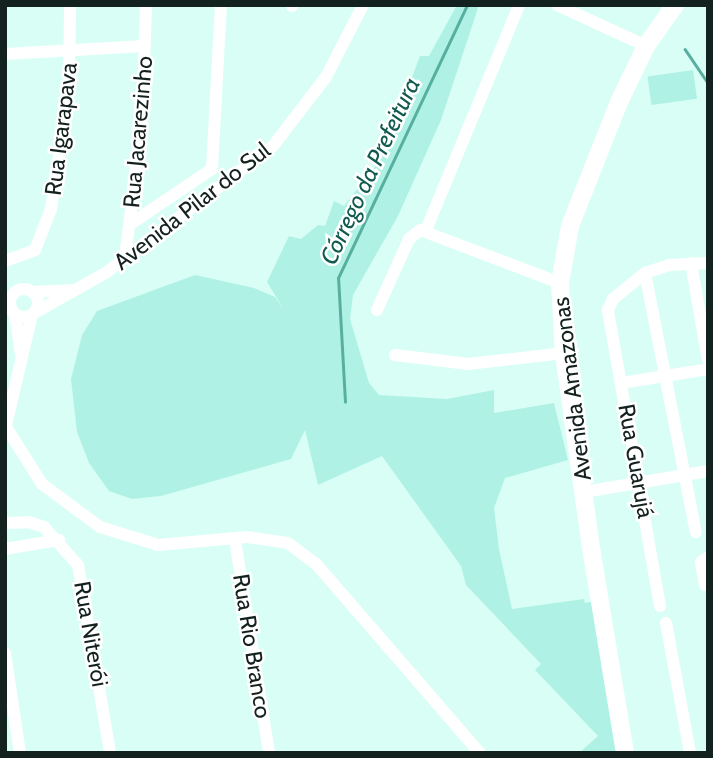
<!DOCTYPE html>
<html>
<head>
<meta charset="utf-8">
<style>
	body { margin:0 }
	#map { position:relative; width:713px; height:758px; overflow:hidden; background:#d9fef5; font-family:Cabin,sans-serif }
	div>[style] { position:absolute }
	.green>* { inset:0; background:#aff2e5; transform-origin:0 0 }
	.stream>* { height:2.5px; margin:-1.25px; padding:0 1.25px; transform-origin:1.25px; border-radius:1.25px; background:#58afa0 }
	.street>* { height:12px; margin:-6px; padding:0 6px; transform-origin:6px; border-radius:6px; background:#fff }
	.street>.ring { margin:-6px; padding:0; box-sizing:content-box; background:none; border:12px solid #fff; border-radius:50% }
	.secondary>* { height:18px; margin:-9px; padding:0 9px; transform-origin:9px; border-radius:9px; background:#fff }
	span { translate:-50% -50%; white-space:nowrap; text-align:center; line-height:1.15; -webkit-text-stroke:5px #fff; paint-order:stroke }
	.street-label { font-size:23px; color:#14221f }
	.water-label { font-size:24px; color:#105a4f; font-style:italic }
	.frame { position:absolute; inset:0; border:7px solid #14221f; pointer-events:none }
</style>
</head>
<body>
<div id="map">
	<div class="green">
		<i style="clip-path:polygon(457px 5px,479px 5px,441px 120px,398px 216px,353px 295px,350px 319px,369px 383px,379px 395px,447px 399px,494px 390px,494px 413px,554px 403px,568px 460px,505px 478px,494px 508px,499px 549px,512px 609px,584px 599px,585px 603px,596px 601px,619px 753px,579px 753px,598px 736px,535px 670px,541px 664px,466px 585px,461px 566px,382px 456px,318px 485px,305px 430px,291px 459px,161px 496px,132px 499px,109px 491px,89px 463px,77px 432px,71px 379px,82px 335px,97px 311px,195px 275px,254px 288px,275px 297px,284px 310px,267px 282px,289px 236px,301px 239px,318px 225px,325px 226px,334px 201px,344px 206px,384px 155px,387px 148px,382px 146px,392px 125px,403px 125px,398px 115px,420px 56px,429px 56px)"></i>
		<i style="left:693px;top:70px;width:29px;height:46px;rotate:82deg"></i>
	</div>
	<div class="stream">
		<i style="left:685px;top:49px;width:41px;rotate:55.9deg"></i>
		<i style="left:345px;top:402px;width:124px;rotate:-93.2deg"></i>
		<i style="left:338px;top:278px;width:302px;rotate:-64.7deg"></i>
	</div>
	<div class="street">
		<i style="left:557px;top:5px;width:98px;rotate:24.7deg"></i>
		<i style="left:292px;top:6px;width:1px;rotate:-90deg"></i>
		<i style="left:5px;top:54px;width:140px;rotate:-3.3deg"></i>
		<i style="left:129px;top:225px;width:100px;rotate:-34deg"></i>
		<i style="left:212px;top:169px;width:164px;rotate:-86.9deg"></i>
		<i style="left:426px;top:230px;width:243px;rotate:-67.5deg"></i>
		<i style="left:125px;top:258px;width:139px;rotate:-83deg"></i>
		<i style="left:142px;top:120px;width:115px;rotate:-88deg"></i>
		<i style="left:5px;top:261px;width:32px;rotate:-20deg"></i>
		<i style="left:35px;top:250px;width:44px;rotate:-68.7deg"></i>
		<i style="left:51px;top:209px;width:120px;rotate:-81.4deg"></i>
		<i style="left:69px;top:90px;width:85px;rotate:-89.3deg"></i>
		<i style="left:691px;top:263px;width:98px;rotate:80.1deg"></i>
		<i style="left:645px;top:273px;width:264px;rotate:78.9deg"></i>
		<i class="ring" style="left:10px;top:289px;width:16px;height:16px"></i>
		<i style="left:32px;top:292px;width:43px;rotate:-2.7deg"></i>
		<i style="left:377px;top:310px;width:78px;rotate:-65.7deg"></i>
		<i style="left:409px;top:239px;width:14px;rotate:-39deg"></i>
		<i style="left:420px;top:230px;width:150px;rotate:20.7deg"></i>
		<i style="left:36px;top:312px;width:81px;rotate:-29.4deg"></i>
		<i style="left:107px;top:272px;width:208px;rotate:-37.2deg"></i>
		<i style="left:273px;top:146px;width:87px;rotate:-52.5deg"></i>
		<i style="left:326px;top:77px;width:81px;rotate:-62.8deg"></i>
		<i style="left:15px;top:314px;width:40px;rotate:81.5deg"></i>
		<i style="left:395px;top:355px;width:74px;rotate:7deg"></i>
		<i style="left:468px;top:364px;width:97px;rotate:-6.5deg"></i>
		<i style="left:621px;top:383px;width:88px;rotate:-9.1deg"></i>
		<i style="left:6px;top:427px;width:67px;rotate:57.7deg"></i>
		<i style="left:42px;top:484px;width:72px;rotate:36.6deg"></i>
		<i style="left:100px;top:527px;width:61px;rotate:17.2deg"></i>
		<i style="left:158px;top:545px;width:89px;rotate:-5.1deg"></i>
		<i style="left:247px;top:537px;width:41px;rotate:8.3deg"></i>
		<i style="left:288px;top:543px;width:36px;rotate:37deg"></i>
		<i style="left:317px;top:565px;width:249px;rotate:49.1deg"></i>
		<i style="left:5px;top:429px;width:117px;rotate:-76.7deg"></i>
		<i style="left:584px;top:492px;width:126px;rotate:-9.6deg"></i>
		<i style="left:5px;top:523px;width:24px;rotate:-2deg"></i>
		<i style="left:29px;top:522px;width:16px;rotate:18deg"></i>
		<i style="left:44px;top:527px;width:51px;rotate:48.2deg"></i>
		<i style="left:78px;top:565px;width:191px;rotate:80.3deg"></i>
		<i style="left:235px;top:540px;width:216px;rotate:80.9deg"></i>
		<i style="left:5px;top:549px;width:55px;rotate:-9.5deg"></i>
		<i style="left:705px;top:585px;width:23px;rotate:-100deg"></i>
		<i style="left:701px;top:562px;width:9px;rotate:-36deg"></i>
		<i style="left:660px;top:606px;width:301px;rotate:-100deg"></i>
		<i style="left:608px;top:310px;width:12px;rotate:-66deg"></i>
		<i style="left:613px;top:299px;width:41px;rotate:-39.1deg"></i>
		<i style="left:645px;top:273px;width:25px;rotate:-18deg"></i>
		<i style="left:669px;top:265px;width:39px;rotate:-3deg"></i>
		<i style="left:666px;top:623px;width:132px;rotate:79.5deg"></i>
		<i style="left:5px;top:653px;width:101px;rotate:81.5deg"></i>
	</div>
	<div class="secondary">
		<i style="left:625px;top:753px;width:215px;rotate:-99.4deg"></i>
		<i style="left:590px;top:541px;width:190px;rotate:-97.9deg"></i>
		<i style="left:564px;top:353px;width:70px;rotate:-93.3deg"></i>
		<i style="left:560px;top:283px;width:58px;rotate:-80deg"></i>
		<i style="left:570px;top:226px;width:136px;rotate:-68.4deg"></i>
		<i style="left:620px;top:100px;width:60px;rotate:-64.3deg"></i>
		<i style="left:646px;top:46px;width:50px;rotate:-54.7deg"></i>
	</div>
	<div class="street-label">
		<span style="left:61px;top:129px;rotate:-83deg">Rua Igarapava</span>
		<span style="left:138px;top:132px;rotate:-85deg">Rua Jacarezinho</span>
		<span style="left:192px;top:206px;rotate:-38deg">Avenida Pilar do Sul</span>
		<span style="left:572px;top:389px;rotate:-97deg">Avenida Amazonas</span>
		<span style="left:636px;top:461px;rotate:80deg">Rua Guarujá</span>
		<span style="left:91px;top:634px;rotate:80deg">Rua Niterói</span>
		<span style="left:252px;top:646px;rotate:81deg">Rua Rio Branco</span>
	</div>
	<div class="water-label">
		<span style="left:370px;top:171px;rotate:-65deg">Córrego da Prefeitura</span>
	</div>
	<div class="frame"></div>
</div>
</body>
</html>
